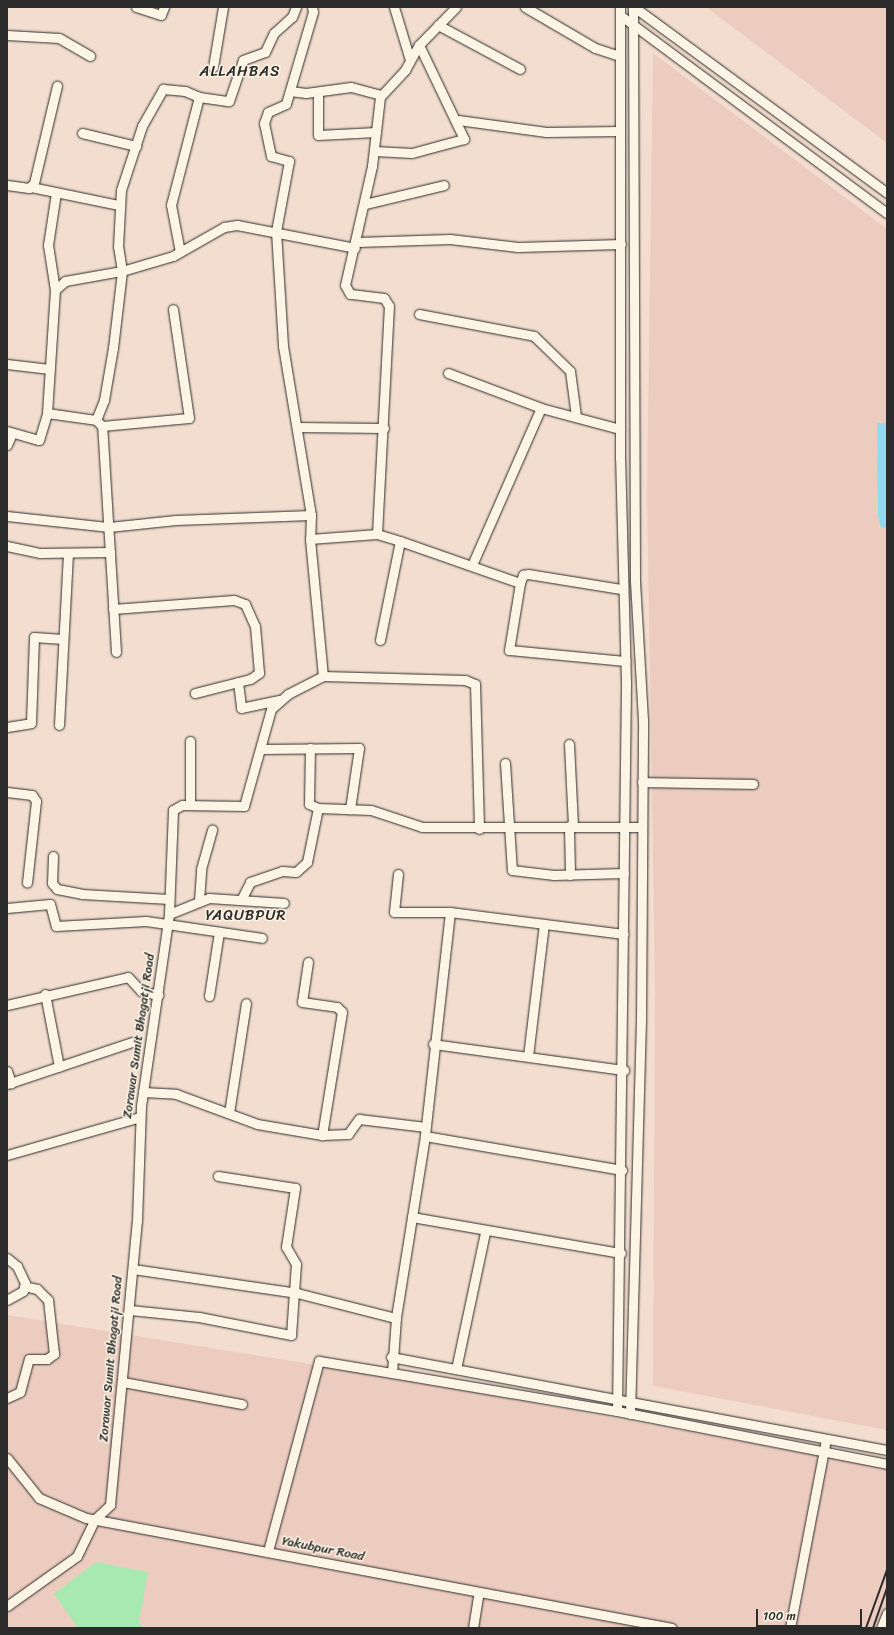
<!DOCTYPE html>
<html>
<head>
<meta charset="utf-8">
<style>
	body { margin:0 }
	#map { position:relative; width:894px; height:1635px; overflow:hidden; background:#f3ddcf; font-family:Sriracha,sans-serif }
	div>[style] { position:absolute }
	.built>* { inset:0; background:#edccc0 }
	.green>* { inset:0; background:#a8e9b2 }
	.water>* { inset:0; background:#8fdcee }
	.roads { filter:drop-shadow(0 0 1px #2b2b2b) drop-shadow(0 0 1px #2b2b2b) }
	.minor>* { height:9px; margin:-4.5px; padding:0 4.5px; transform-origin:4.5px; border-radius:4.5px; background:#fcf5e5 }
	.rail>* { height:2px; margin:-1px; padding:0 1px; transform-origin:1px; border-radius:1px; background:#2b2b2b }
	span { translate:-50% -50%; white-space:nowrap; text-align:center; line-height:1.15; -webkit-text-stroke:3px #fcf5e5; paint-order:stroke }
	.street-label { font-size:13px; color:#2b2b2b }
	.quarter-label { font-size:15px; color:#2b2b2b; letter-spacing:1px }
	.frame { position:absolute; inset:0; border:8px solid #2b2b2b; pointer-events:none }
	.scale { position:absolute; left:756px; top:1609px; width:106px; height:18px; box-sizing:border-box; border:2px solid #2b2b2b; border-top:0; padding-left:5px; font-size:12px; line-height:14px; white-space:nowrap; color:#2b2b2b; -webkit-text-stroke:3px #fcf5e5; paint-order:stroke }
</style>
</head>
<body>
<div id="map">
	<div class="built">
		<i style="clip-path:polygon(706px 7px,887px 7px,887px 143px)"></i>
		<i style="clip-path:polygon(653px 53px,887px 229px,887px 1430px,653px 1386px,655px 989px,647px 496px)"></i>
		<i style="clip-path:polygon(7px 1315px,409px 1380px,808px 1454px,887px 1460px,887px 1628px,7px 1628px)"></i>
	</div>
	<div class="green">
		<i style="clip-path:polygon(96px 1562px,148px 1572px,139px 1623px,143px 1628px,78px 1628px,54px 1594px)"></i>
	</div>
	<div class="water">
		<i style="clip-path:polygon(877px 423px,887px 423px,887px 528px,881px 527px,878px 516px)"></i>
	</div>
	<div class="roads">
		<div class="minor">
			<i style="left:136px;top:7px;width:26px;rotate:18deg"></i>
			<i style="left:161px;top:15px;width:9px;rotate:-69deg"></i>
			<i style="left:312px;top:7px;width:5px;rotate:79deg"></i>
			<i style="left:313px;top:12px;width:96px;rotate:106.4deg"></i>
			<i style="left:286px;top:104px;width:20px;rotate:156deg"></i>
			<i style="left:268px;top:112px;width:12px;rotate:110deg"></i>
			<i style="left:264px;top:123px;width:34px;rotate:78deg"></i>
			<i style="left:271px;top:156px;width:19px;rotate:16deg"></i>
			<i style="left:289px;top:161px;width:71px;rotate:100.5deg"></i>
			<i style="left:276px;top:231px;width:115px;rotate:86.5deg"></i>
			<i style="left:283px;top:346px;width:171px;rotate:80.6deg"></i>
			<i style="left:311px;top:515px;width:24px;rotate:92deg"></i>
			<i style="left:310px;top:539px;width:138px;rotate:84.6deg"></i>
			<i style="left:394px;top:7px;width:55px;rotate:73.2deg"></i>
			<i style="left:525px;top:7px;width:81px;rotate:30.4deg"></i>
			<i style="left:595px;top:48px;width:26px;rotate:18deg"></i>
			<i style="left:634px;top:7px;width:314px;rotate:36.3deg"></i>
			<i style="left:620px;top:15px;width:332px;rotate:36.6deg"></i>
			<i style="left:438px;top:25px;width:93px;rotate:28.2deg"></i>
			<i style="left:7px;top:35px;width:52px;rotate:3.3deg"></i>
			<i style="left:59px;top:38px;width:36px;rotate:30deg"></i>
			<i style="left:213px;top:67px;width:61px;rotate:-80.5deg"></i>
			<i style="left:290px;top:91px;width:16px;rotate:7deg"></i>
			<i style="left:306px;top:93px;width:45px;rotate:-7.6deg"></i>
			<i style="left:351px;top:87px;width:31px;rotate:15deg"></i>
			<i style="left:318px;top:92px;width:43px;rotate:90deg"></i>
			<i style="left:318px;top:135px;width:58px;rotate:-3deg"></i>
			<i style="left:458px;top:120px;width:89px;rotate:7.8deg"></i>
			<i style="left:546px;top:132px;width:74px;rotate:-0.8deg"></i>
			<i style="left:82px;top:133px;width:56px;rotate:13.5deg"></i>
			<i style="left:374px;top:151px;width:38px;rotate:3deg"></i>
			<i style="left:412px;top:153px;width:54px;rotate:-15.1deg"></i>
			<i style="left:464px;top:139px;width:104px;rotate:-115.6deg"></i>
			<i style="left:7px;top:185px;width:22px;rotate:8deg"></i>
			<i style="left:29px;top:188px;width:7px;rotate:-45deg"></i>
			<i style="left:34px;top:183px;width:100px;rotate:-76.7deg"></i>
			<i style="left:31px;top:187px;width:90px;rotate:11.6deg"></i>
			<i style="left:365px;top:204px;width:81px;rotate:-13.5deg"></i>
			<i style="left:357px;top:242px;width:93px;rotate:-1.8deg"></i>
			<i style="left:450px;top:239px;width:68px;rotate:6.7deg"></i>
			<i style="left:518px;top:247px;width:103px;rotate:-1.7deg"></i>
			<i style="left:180px;top:252px;width:48px;rotate:-100.8deg"></i>
			<i style="left:171px;top:205px;width:112px;rotate:-75.5deg"></i>
			<i style="left:199px;top:97px;width:30px;rotate:8deg"></i>
			<i style="left:229px;top:101px;width:43px;rotate:-71.1deg"></i>
			<i style="left:243px;top:60px;width:23px;rotate:-20deg"></i>
			<i style="left:265px;top:52px;width:21px;rotate:-65deg"></i>
			<i style="left:274px;top:33px;width:24px;rotate:-42deg"></i>
			<i style="left:292px;top:17px;width:11px;rotate:-68deg"></i>
			<i style="left:55px;top:290px;width:13px;rotate:-42deg"></i>
			<i style="left:65px;top:281px;width:58px;rotate:-10deg"></i>
			<i style="left:122px;top:271px;width:24px;rotate:-99deg"></i>
			<i style="left:118px;top:247px;width:57px;rotate:-87deg"></i>
			<i style="left:121px;top:190px;width:67px;rotate:-71.8deg"></i>
			<i style="left:142px;top:126px;width:43px;rotate:-60.4deg"></i>
			<i style="left:163px;top:89px;width:22px;rotate:5deg"></i>
			<i style="left:185px;top:91px;width:15px;rotate:23deg"></i>
			<i style="left:419px;top:314px;width:117px;rotate:10.8deg"></i>
			<i style="left:534px;top:336px;width:50px;rotate:44.2deg"></i>
			<i style="left:570px;top:371px;width:45px;rotate:82.4deg"></i>
			<i style="left:7px;top:364px;width:43px;rotate:6.6deg"></i>
			<i style="left:448px;top:373px;width:99px;rotate:20.6deg"></i>
			<i style="left:541px;top:408px;width:82px;rotate:14.9deg"></i>
			<i style="left:47px;top:413px;width:49px;rotate:8.1deg"></i>
			<i style="left:102px;top:426px;width:87px;rotate:-5.3deg"></i>
			<i style="left:189px;top:418px;width:110px;rotate:-98.4deg"></i>
			<i style="left:297px;top:427px;width:87px;rotate:0.7deg"></i>
			<i style="left:7px;top:431px;width:33px;rotate:16deg"></i>
			<i style="left:39px;top:440px;width:28px;rotate:-73deg"></i>
			<i style="left:47px;top:413px;width:123px;rotate:-86.3deg"></i>
			<i style="left:55px;top:290px;width:46px;rotate:-98.8deg"></i>
			<i style="left:48px;top:245px;width:53px;rotate:-81.3deg"></i>
			<i style="left:7px;top:445px;width:13px;rotate:-67deg"></i>
			<i style="left:7px;top:516px;width:103px;rotate:6.2deg"></i>
			<i style="left:109px;top:527px;width:67px;rotate:-6deg"></i>
			<i style="left:176px;top:520px;width:135px;rotate:-2.1deg"></i>
			<i style="left:310px;top:539px;width:67px;rotate:-4.3deg"></i>
			<i style="left:400px;top:541px;width:24px;rotate:-163deg"></i>
			<i style="left:377px;top:534px;width:228px;rotate:-87deg"></i>
			<i style="left:389px;top:306px;width:9px;rotate:-122deg"></i>
			<i style="left:384px;top:298px;width:34px;rotate:-173deg"></i>
			<i style="left:350px;top:294px;width:10px;rotate:-119deg"></i>
			<i style="left:345px;top:285px;width:122px;rotate:-77.2deg"></i>
			<i style="left:372px;top:166px;width:69px;rotate:-83.4deg"></i>
			<i style="left:380px;top:97px;width:37px;rotate:-47deg"></i>
			<i style="left:405px;top:70px;width:29px;rotate:-61deg"></i>
			<i style="left:419px;top:45px;width:53px;rotate:-45.8deg"></i>
			<i style="left:7px;top:546px;width:34px;rotate:12deg"></i>
			<i style="left:40px;top:553px;width:70px;rotate:-0.8deg"></i>
			<i style="left:472px;top:565px;width:171px;rotate:-66.3deg"></i>
			<i style="left:520px;top:583px;width:68px;rotate:99.3deg"></i>
			<i style="left:509px;top:650px;width:117px;rotate:5.4deg"></i>
			<i style="left:113px;top:609px;width:121px;rotate:-4.3deg"></i>
			<i style="left:234px;top:600px;width:12px;rotate:20deg"></i>
			<i style="left:245px;top:604px;width:24px;rotate:66deg"></i>
			<i style="left:255px;top:626px;width:47px;rotate:85.1deg"></i>
			<i style="left:259px;top:673px;width:11px;rotate:146deg"></i>
			<i style="left:250px;top:679px;width:57px;rotate:165.7deg"></i>
			<i style="left:380px;top:640px;width:101px;rotate:-78.6deg"></i>
			<i style="left:400px;top:541px;width:127px;rotate:19.3deg"></i>
			<i style="left:520px;top:583px;width:9px;rotate:-69deg"></i>
			<i style="left:523px;top:575px;width:5px;rotate:-11deg"></i>
			<i style="left:528px;top:574px;width:94px;rotate:9.2deg"></i>
			<i style="left:116px;top:652px;width:226px;rotate:-93.5deg"></i>
			<i style="left:102px;top:426px;width:8px;rotate:-135deg"></i>
			<i style="left:96px;top:420px;width:22px;rotate:-68deg"></i>
			<i style="left:104px;top:400px;width:53px;rotate:-80.2deg"></i>
			<i style="left:113px;top:348px;width:78px;rotate:-83.3deg"></i>
			<i style="left:122px;top:271px;width:53px;rotate:-16.4deg"></i>
			<i style="left:173px;top:256px;width:59px;rotate:-29.6deg"></i>
			<i style="left:224px;top:227px;width:13px;rotate:-9deg"></i>
			<i style="left:237px;top:225px;width:120px;rotate:11deg"></i>
			<i style="left:238px;top:682px;width:26px;rotate:83deg"></i>
			<i style="left:241px;top:708px;width:39px;rotate:-12deg"></i>
			<i style="left:59px;top:725px;width:172px;rotate:-87deg"></i>
			<i style="left:7px;top:727px;width:24px;rotate:-9deg"></i>
			<i style="left:31px;top:723px;width:86px;rotate:-88deg"></i>
			<i style="left:34px;top:637px;width:29px;rotate:4deg"></i>
			<i style="left:569px;top:744px;width:82px;rotate:87.2deg"></i>
			<i style="left:310px;top:748px;width:56px;rotate:91deg"></i>
			<i style="left:309px;top:804px;width:10px;rotate:24deg"></i>
			<i style="left:261px;top:749px;width:98px;rotate:-0.6deg"></i>
			<i style="left:359px;top:748px;width:62px;rotate:98.4deg"></i>
			<i style="left:505px;top:763px;width:107px;rotate:86.3deg"></i>
			<i style="left:512px;top:870px;width:42px;rotate:6.8deg"></i>
			<i style="left:554px;top:875px;width:70px;rotate:-1.6deg"></i>
			<i style="left:642px;top:782px;width:111px;rotate:1deg"></i>
			<i style="left:7px;top:792px;width:25px;rotate:7deg"></i>
			<i style="left:32px;top:795px;width:7px;rotate:56deg"></i>
			<i style="left:36px;top:801px;width:82px;rotate:96.3deg"></i>
			<i style="left:190px;top:805px;width:64px;rotate:-90deg"></i>
			<i style="left:569px;top:826px;width:49px;rotate:88.8deg"></i>
			<i style="left:53px;top:856px;width:27px;rotate:92deg"></i>
			<i style="left:52px;top:883px;width:8px;rotate:50deg"></i>
			<i style="left:57px;top:889px;width:25px;rotate:11deg"></i>
			<i style="left:82px;top:894px;width:87px;rotate:3.3deg"></i>
			<i style="left:398px;top:874px;width:38px;rotate:96deg"></i>
			<i style="left:394px;top:912px;width:56px"></i>
			<i style="left:450px;top:912px;width:175px;rotate:7.2deg"></i>
			<i style="left:242px;top:898px;width:18px;rotate:-63deg"></i>
			<i style="left:250px;top:882px;width:34px;rotate:-19deg"></i>
			<i style="left:282px;top:871px;width:14px;rotate:4deg"></i>
			<i style="left:296px;top:872px;width:15px;rotate:-42deg"></i>
			<i style="left:307px;top:862px;width:55px;rotate:-78.5deg"></i>
			<i style="left:318px;top:808px;width:53px;rotate:2.2deg"></i>
			<i style="left:371px;top:810px;width:54px;rotate:18.4deg"></i>
			<i style="left:422px;top:827px;width:219px"></i>
			<i style="left:199px;top:901px;width:32px;rotate:-86deg"></i>
			<i style="left:201px;top:869px;width:41px;rotate:-74.2deg"></i>
			<i style="left:7px;top:908px;width:43px;rotate:-5.3deg"></i>
			<i style="left:50px;top:904px;width:23px;rotate:75deg"></i>
			<i style="left:56px;top:926px;width:90px;rotate:-3.2deg"></i>
			<i style="left:146px;top:921px;width:117px;rotate:8.3deg"></i>
			<i style="left:450px;top:912px;width:225px;rotate:96.4deg"></i>
			<i style="left:425px;top:1136px;width:184px;rotate:99.1deg"></i>
			<i style="left:396px;top:1318px;width:55px;rotate:94.2deg"></i>
			<i style="left:392px;top:1373px;width:228px;rotate:9.6deg"></i>
			<i style="left:617px;top:1411px;width:275px;rotate:11.1deg"></i>
			<i style="left:169px;top:914px;width:43px;rotate:-21.8deg"></i>
			<i style="left:209px;top:898px;width:75px;rotate:3.8deg"></i>
			<i style="left:308px;top:962px;width:40px;rotate:98.5deg"></i>
			<i style="left:302px;top:1002px;width:35px;rotate:8deg"></i>
			<i style="left:337px;top:1007px;width:7px;rotate:45deg"></i>
			<i style="left:342px;top:1012px;width:125px;rotate:99.2deg"></i>
			<i style="left:45px;top:994px;width:74px;rotate:79.1deg"></i>
			<i style="left:209px;top:996px;width:65px;rotate:-81.1deg"></i>
			<i style="left:7px;top:1005px;width:124px;rotate:-13deg"></i>
			<i style="left:128px;top:977px;width:19px;rotate:47deg"></i>
			<i style="left:141px;top:991px;width:18px;rotate:13deg"></i>
			<i style="left:433px;top:1044px;width:193px;rotate:7.8deg"></i>
			<i style="left:528px;top:1056px;width:133px;rotate:-83.1deg"></i>
			<i style="left:7px;top:1071px;width:13px;rotate:72deg"></i>
			<i style="left:7px;top:1084px;width:132px;rotate:-18.6deg"></i>
			<i style="left:143px;top:1092px;width:33px;rotate:3deg"></i>
			<i style="left:176px;top:1094px;width:86px;rotate:20.3deg"></i>
			<i style="left:257px;top:1124px;width:66px;rotate:9.6deg"></i>
			<i style="left:322px;top:1135px;width:26px;rotate:-2deg"></i>
			<i style="left:348px;top:1134px;width:19px;rotate:-54deg"></i>
			<i style="left:359px;top:1119px;width:67px;rotate:6.8deg"></i>
			<i style="left:229px;top:1113px;width:111px;rotate:-81.2deg"></i>
			<i style="left:425px;top:1136px;width:200px;rotate:9.8deg"></i>
			<i style="left:7px;top:1155px;width:138px;rotate:-15.9deg"></i>
			<i style="left:412px;top:1217px;width:212px;rotate:9.8deg"></i>
			<i style="left:7px;top:1258px;width:13px;rotate:39deg"></i>
			<i style="left:17px;top:1266px;width:19px;rotate:65deg"></i>
			<i style="left:25px;top:1283px;width:8px;rotate:104deg"></i>
			<i style="left:23px;top:1291px;width:18px;rotate:151deg"></i>
			<i style="left:133px;top:1269px;width:166px;rotate:8.3deg"></i>
			<i style="left:297px;top:1293px;width:102px;rotate:14.2deg"></i>
			<i style="left:130px;top:1310px;width:69px;rotate:5.8deg"></i>
			<i style="left:199px;top:1317px;width:94px;rotate:11.1deg"></i>
			<i style="left:291px;top:1335px;width:71px;rotate:-86deg"></i>
			<i style="left:296px;top:1264px;width:20px;rotate:-120deg"></i>
			<i style="left:286px;top:1247px;width:60px;rotate:-81.3deg"></i>
			<i style="left:295px;top:1188px;width:78px;rotate:-171.1deg"></i>
			<i style="left:391px;top:1357px;width:505px;rotate:10.62deg"></i>
			<i style="left:456px;top:1369px;width:140px;rotate:-78deg"></i>
			<i style="left:123px;top:1382px;width:121px;rotate:10.5deg"></i>
			<i style="left:7px;top:1398px;width:14px;rotate:-25deg"></i>
			<i style="left:20px;top:1392px;width:34px;rotate:-75deg"></i>
			<i style="left:29px;top:1359px;width:18px"></i>
			<i style="left:47px;top:1359px;width:9px;rotate:-36deg"></i>
			<i style="left:54px;top:1354px;width:54px;rotate:-96.3deg"></i>
			<i style="left:48px;top:1300px;width:16px;rotate:-135deg"></i>
			<i style="left:37px;top:1289px;width:13px;rotate:-167deg"></i>
			<i style="left:617px;top:1411px;width:728px;rotate:-89.29deg"></i>
			<i style="left:626px;top:683px;width:225px;rotate:-91.5deg"></i>
			<i style="left:620px;top:458px;width:451px;rotate:-90deg"></i>
			<i style="left:630px;top:1414px;width:394px;rotate:-88.4deg"></i>
			<i style="left:641px;top:1020px;width:300px;rotate:-89.6deg"></i>
			<i style="left:643px;top:720px;width:140px;rotate:-93.3deg"></i>
			<i style="left:635px;top:580px;width:573px;rotate:-90.2deg"></i>
			<i style="left:7px;top:1458px;width:51px;rotate:51.3deg"></i>
			<i style="left:39px;top:1498px;width:51px;rotate:23.1deg"></i>
			<i style="left:86px;top:1518px;width:596px;rotate:10.63deg"></i>
			<i style="left:268px;top:1551px;width:197px;rotate:-75deg"></i>
			<i style="left:319px;top:1361px;width:74px;rotate:9.3deg"></i>
			<i style="left:7px;top:1606px;width:86px;rotate:-35.5deg"></i>
			<i style="left:77px;top:1556px;width:41px;rotate:-64.1deg"></i>
			<i style="left:95px;top:1519px;width:21px;rotate:-43deg"></i>
			<i style="left:110px;top:1505px;width:285px;rotate:-84.6deg"></i>
			<i style="left:137px;top:1221px;width:115px;rotate:-88deg"></i>
			<i style="left:141px;top:1106px;width:194px;rotate:-81.7deg"></i>
			<i style="left:169px;top:914px;width:104px;rotate:-87.8deg"></i>
			<i style="left:173px;top:810px;width:10px;rotate:-29deg"></i>
			<i style="left:182px;top:805px;width:62px;rotate:0.9deg"></i>
			<i style="left:244px;top:806px;width:101px;rotate:-74.4deg"></i>
			<i style="left:271px;top:709px;width:23px;rotate:-41deg"></i>
			<i style="left:288px;top:694px;width:39px;rotate:-27deg"></i>
			<i style="left:323px;top:676px;width:142px;rotate:1.6deg"></i>
			<i style="left:465px;top:680px;width:11px;rotate:22deg"></i>
			<i style="left:475px;top:684px;width:145px;rotate:88.4deg"></i>
			<i style="left:473px;top:1628px;width:36px;rotate:-81deg"></i>
			<i style="left:790px;top:1628px;width:192px;rotate:-79.2deg"></i>
			<i style="left:881px;top:1628px;width:16px;rotate:-68deg"></i>
		</div>
	</div>
	<div class="rail">
		<i style="left:866px;top:1628px;width:62px;rotate:-70.1deg"></i>
		<i style="left:873px;top:1628px;width:42px;rotate:-70.7deg"></i>
	</div>
	<div class="street-label">
		<span style="left:139px;top:1036px;rotate:-82deg">Zorawar Sumit Bhagatji Road</span>
		<span style="left:111px;top:1359px;rotate:-85deg">Zorawar Sumit Bhagatji Road</span>
		<span style="left:323px;top:1549px;rotate:11deg">Yakubpur Road</span>
	</div>
	<div class="quarter-label">
		<span style="left:240px;top:72px">ALLAHBAS</span>
		<span style="left:246px;top:916px">YAQUBPUR</span>
	</div>
	<div class="frame"></div>
	<div class="scale">100 m</div>
</div>
</body>
</html>
